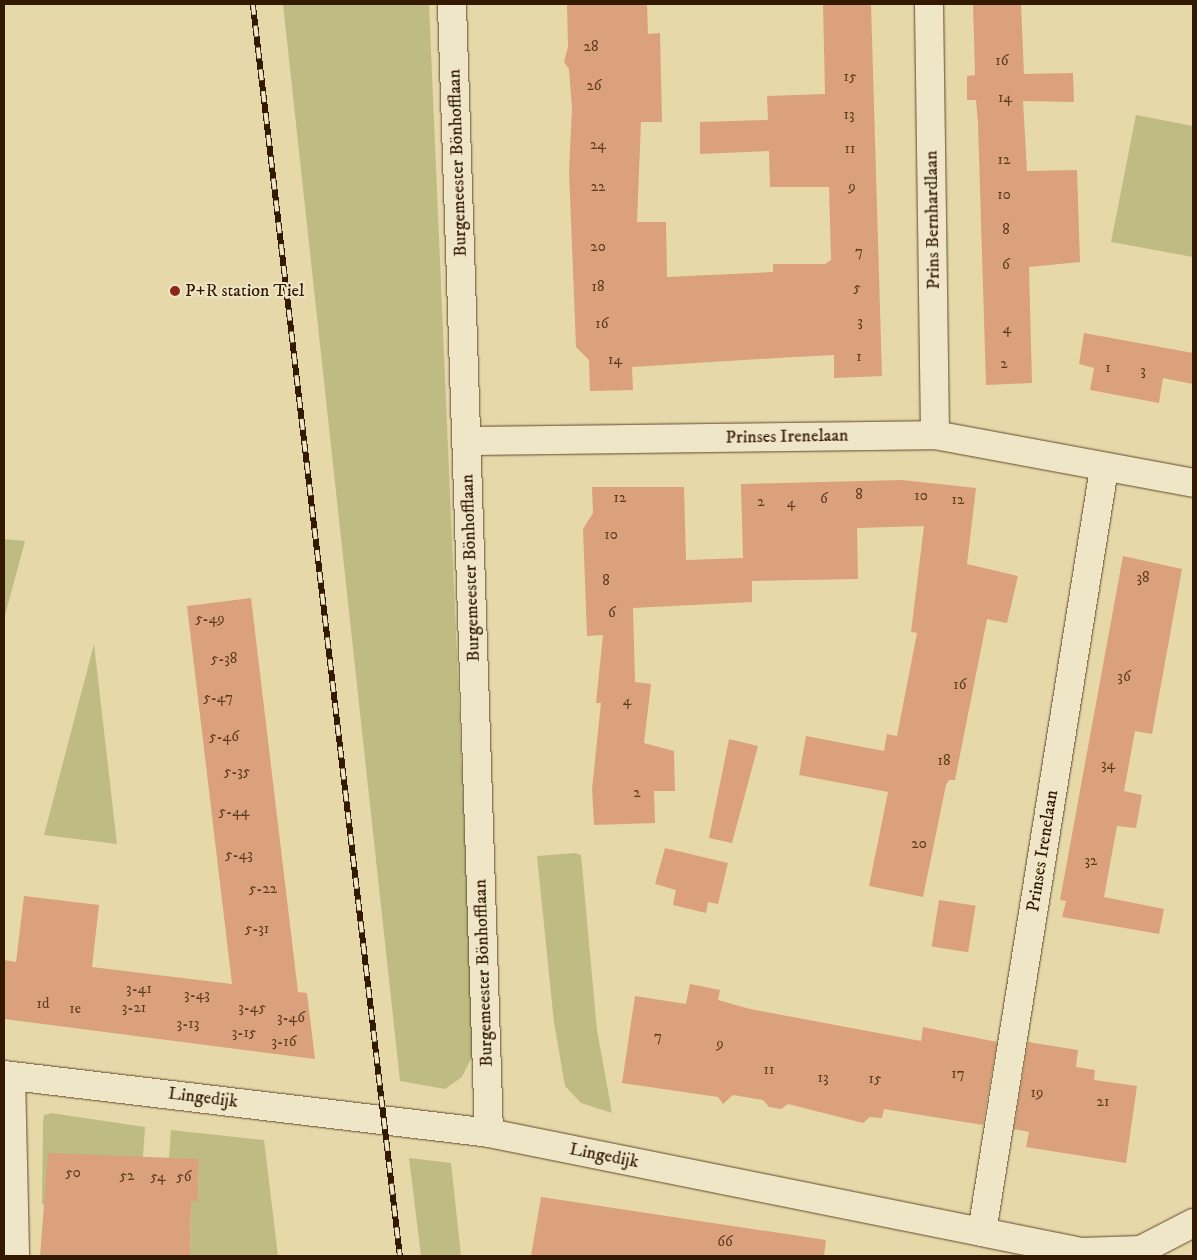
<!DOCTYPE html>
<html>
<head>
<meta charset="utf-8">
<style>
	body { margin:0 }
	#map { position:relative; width:1197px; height:1260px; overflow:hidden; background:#e7d8aa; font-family:"IM FELL DW Pica",serif }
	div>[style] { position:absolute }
	.green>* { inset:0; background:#bebc83 }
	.building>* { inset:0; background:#dba17c; transform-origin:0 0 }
	.roads { filter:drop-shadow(0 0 1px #60492a) drop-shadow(0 0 1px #60492a) }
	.minor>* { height:28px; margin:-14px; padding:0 14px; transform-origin:14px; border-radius:14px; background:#efe6c8 }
	.tertiary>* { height:28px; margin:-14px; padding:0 14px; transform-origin:14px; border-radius:14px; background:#efe6c8 }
	.rail>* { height:5.5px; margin-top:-2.75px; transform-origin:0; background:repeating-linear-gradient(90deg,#efe6c8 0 11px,#331900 0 22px); box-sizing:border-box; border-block:1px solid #331900 }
	.dots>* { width:14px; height:14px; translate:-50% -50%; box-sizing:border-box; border:2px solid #efe6c8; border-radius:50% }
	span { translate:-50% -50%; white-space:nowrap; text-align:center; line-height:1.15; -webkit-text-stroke:4px #efe6c8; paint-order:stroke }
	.number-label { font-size:15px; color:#5d3b1f }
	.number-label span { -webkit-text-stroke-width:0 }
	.street-label { font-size:18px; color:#331900 }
	.poi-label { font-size:18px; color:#331900 }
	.left { translate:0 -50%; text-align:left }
	.frame { position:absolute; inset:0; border:5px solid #331900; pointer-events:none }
</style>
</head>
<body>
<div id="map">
	<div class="green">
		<i style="clip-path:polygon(283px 4px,429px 4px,474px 1053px,462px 1077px,445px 1089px,400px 1081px)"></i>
		<i style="clip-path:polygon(1136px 115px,1193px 126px,1193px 257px,1111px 242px)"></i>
		<i style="clip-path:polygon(4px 539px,25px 541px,4px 619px)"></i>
		<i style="clip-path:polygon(94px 644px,117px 844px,44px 835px)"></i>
		<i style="clip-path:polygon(575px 853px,581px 855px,597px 1030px,612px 1113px,581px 1103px,565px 1086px,554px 1023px,537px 856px)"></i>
		<i style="clip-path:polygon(51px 1113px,145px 1127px,143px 1157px,42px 1205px,43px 1121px,44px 1115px)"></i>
		<i style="clip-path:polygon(171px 1130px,264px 1140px,278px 1256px,190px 1256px,191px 1201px,198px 1201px,199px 1160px,169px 1158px)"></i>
		<i style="clip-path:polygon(409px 1158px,451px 1163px,461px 1256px,421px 1256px)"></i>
	</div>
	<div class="building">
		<i style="clip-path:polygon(567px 4px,647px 4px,648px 34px,660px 33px,662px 122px,641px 122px,637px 222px,666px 222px,667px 277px,773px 272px,773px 264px,825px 264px,831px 260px,829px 187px,770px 187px,769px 151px,700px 154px,700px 122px,768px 120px,767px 96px,825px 94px,823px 4px,871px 4px,882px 376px,834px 378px,834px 355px,777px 358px,632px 367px,633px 390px,590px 391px,589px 360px,576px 347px,569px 171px,572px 109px,569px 69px,564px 62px,568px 47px)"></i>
		<i style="clip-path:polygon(973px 4px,1021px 4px,1024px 74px,1073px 73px,1074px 102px,1023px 101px,1027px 171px,1077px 170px,1080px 262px,1029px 267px,1032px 383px,986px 385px,978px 123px,976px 100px,967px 100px,967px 76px,975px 75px)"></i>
		<i style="clip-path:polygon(1084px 333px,1193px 353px,1193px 384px,1163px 378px,1159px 403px,1090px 390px,1094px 368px,1079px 364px)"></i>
		<i style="clip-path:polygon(902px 480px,976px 488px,967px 564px,1018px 576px,1007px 623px,987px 619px,955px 780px,949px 780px,946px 785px,923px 897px,869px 886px,888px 792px,799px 775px,806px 736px,884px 751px,887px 734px,897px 736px,917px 633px,911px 632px,924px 526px,857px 528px,858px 579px,752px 581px,752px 602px,633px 608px,635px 682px,651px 684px,644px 743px,674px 751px,675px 791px,654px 791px,655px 823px,594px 825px,592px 789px,601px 703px,596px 703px,603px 635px,587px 636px,583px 529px,593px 513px,592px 487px,684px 487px,686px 560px,743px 558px,741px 484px)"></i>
		<i style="clip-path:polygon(1123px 556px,1182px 569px,1152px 734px,1135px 731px,1124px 791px,1142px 795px,1136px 828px,1117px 826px,1104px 897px,1164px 909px,1159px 934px,1062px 917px,1066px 901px,1060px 900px)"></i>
		<i style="clip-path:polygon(251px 598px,298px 992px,307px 993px,315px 1059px,4px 1019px,4px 960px,16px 962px,24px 896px,99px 905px,92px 967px,232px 984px,187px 606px)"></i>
		<i style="clip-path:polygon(729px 739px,758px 746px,732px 843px,709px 838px)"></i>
		<i style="clip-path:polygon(665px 848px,728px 863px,718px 904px,708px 902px,706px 913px,673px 905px,676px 890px,655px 884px)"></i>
		<i style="left:939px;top:900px;width:37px;height:47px;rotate:9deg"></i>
		<i style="clip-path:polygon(690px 984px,720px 990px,718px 1000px,750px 1009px,921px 1041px,923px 1027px,997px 1042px,983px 1125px,884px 1109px,882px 1118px,870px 1117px,863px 1123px,788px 1104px,781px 1109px,769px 1107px,763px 1100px,733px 1095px,723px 1104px,718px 1097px,622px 1083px,635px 996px,686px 1004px)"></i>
		<i style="clip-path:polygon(1028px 1042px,1078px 1050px,1076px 1067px,1095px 1070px,1094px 1080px,1137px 1086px,1126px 1163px,1026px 1147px,1029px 1132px,1014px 1129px)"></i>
		<i style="clip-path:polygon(48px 1153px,199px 1159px,198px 1201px,191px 1201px,190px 1256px,40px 1256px)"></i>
		<i style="clip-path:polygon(541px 1197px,826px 1240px,824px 1256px,531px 1256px)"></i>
	</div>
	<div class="roads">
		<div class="minor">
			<i style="left:929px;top:4px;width:431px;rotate:89.2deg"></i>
			<i style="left:467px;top:441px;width:468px;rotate:-0.7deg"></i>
			<i style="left:935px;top:435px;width:262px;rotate:10.5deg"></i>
			<i style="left:11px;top:1076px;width:180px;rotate:88.7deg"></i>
			<i style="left:489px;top:1133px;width:604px;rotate:11.37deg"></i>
			<i style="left:1081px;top:1252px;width:60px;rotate:-1.9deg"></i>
			<i style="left:1141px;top:1250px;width:59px;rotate:-27.4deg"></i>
			<i style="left:982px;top:1232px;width:773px;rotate:-80.92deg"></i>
		</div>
		<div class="tertiary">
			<i style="left:4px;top:1075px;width:488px;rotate:6.8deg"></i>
			<i style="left:489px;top:1133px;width:1130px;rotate:-91.88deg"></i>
		</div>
	</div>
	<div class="rail">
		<i style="left:253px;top:4px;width:1261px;rotate:83.3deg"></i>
	</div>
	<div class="dots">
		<i style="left:175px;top:291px;background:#8f2418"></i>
	</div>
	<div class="number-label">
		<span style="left:591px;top:47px">28</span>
		<span style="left:1002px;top:61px">16</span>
		<span style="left:850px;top:77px">15</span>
		<span style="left:594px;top:86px">26</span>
		<span style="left:1005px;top:98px">14</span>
		<span style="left:849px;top:115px">13</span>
		<span style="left:598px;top:145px">24</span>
		<span style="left:850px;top:149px">11</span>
		<span style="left:1004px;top:160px">12</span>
		<span style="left:598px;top:187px">22</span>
		<span style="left:852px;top:187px">9</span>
		<span style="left:1004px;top:195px">10</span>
		<span style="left:1006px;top:230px">8</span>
		<span style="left:598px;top:247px">20</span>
		<span style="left:859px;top:252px">7</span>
		<span style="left:1006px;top:265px">6</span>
		<span style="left:598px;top:287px">18</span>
		<span style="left:857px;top:288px">5</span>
		<span style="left:860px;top:322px">3</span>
		<span style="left:602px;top:324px">16</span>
		<span style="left:1007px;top:329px">4</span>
		<span style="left:859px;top:357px">1</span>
		<span style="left:615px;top:360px">14</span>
		<span style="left:1004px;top:364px">2</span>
		<span style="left:1108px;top:368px">1</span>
		<span style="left:1143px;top:371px">3</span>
		<span style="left:859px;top:495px">8</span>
		<span style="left:921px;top:496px">10</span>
		<span style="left:620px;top:498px">12</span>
		<span style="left:824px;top:499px">6</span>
		<span style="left:958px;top:500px">12</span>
		<span style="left:761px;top:502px">2</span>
		<span style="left:791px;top:503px">4</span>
		<span style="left:611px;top:535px">10</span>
		<span style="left:1143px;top:578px">38</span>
		<span style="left:606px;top:581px">8</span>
		<span style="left:612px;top:613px">6</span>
		<span style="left:210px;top:619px">5-49</span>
		<span style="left:224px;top:659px">5-38</span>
		<span style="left:1124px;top:677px">36</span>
		<span style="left:960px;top:685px">16</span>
		<span style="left:218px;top:698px">5-47</span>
		<span style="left:627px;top:701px">4</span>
		<span style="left:224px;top:737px">5-46</span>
		<span style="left:944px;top:761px">18</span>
		<span style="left:1108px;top:765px">34</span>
		<span style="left:237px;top:772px">5-35</span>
		<span style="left:637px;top:793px">2</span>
		<span style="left:234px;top:812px">5-44</span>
		<span style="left:919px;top:844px">20</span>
		<span style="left:239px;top:855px">5-43</span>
		<span style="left:1091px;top:861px">32</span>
		<span style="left:263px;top:889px">5-22</span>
		<span style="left:257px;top:929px">5-31</span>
		<span style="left:139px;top:989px">3-41</span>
		<span style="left:197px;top:995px">3-43</span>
		<span style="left:43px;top:1004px">1d</span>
		<span style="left:134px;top:1008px">3-21</span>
		<span style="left:252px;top:1008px">3-45</span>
		<span style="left:75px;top:1009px">1e</span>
		<span style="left:291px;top:1018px">3-46</span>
		<span style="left:188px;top:1024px">3-13</span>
		<span style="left:244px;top:1033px">3-15</span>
		<span style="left:658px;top:1037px">7</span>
		<span style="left:284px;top:1042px">3-16</span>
		<span style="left:720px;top:1044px">9</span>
		<span style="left:769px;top:1070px">11</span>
		<span style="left:958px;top:1074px">17</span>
		<span style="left:823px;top:1078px">13</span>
		<span style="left:875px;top:1079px">15</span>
		<span style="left:1037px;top:1093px">19</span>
		<span style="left:1103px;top:1102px">21</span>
		<span style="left:73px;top:1173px">50</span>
		<span style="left:127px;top:1176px">52</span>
		<span style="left:158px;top:1177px">54</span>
		<span style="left:184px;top:1177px">56</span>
		<span style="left:725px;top:1242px">66</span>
	</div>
	<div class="street-label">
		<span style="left:458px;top:163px;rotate:-92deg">Burgemeester Bönhofflaan</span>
		<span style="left:933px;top:220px;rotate:-91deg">Prins Bernhardlaan</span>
		<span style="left:787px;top:437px;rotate:-1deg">Prinses Irenelaan</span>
		<span style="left:471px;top:568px;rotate:-92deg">Burgemeester Bönhofflaan</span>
		<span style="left:1043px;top:851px;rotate:-81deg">Prinses Irenelaan</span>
		<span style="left:484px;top:973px;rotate:-92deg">Burgemeester Bönhofflaan</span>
		<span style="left:203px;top:1098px;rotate:7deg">Lingedijk</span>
		<span style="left:604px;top:1156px;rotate:11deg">Lingedijk</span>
	</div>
	<div class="poi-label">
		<span class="left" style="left:185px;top:291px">P+R station Tiel</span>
	</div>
	<div class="frame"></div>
</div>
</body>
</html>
